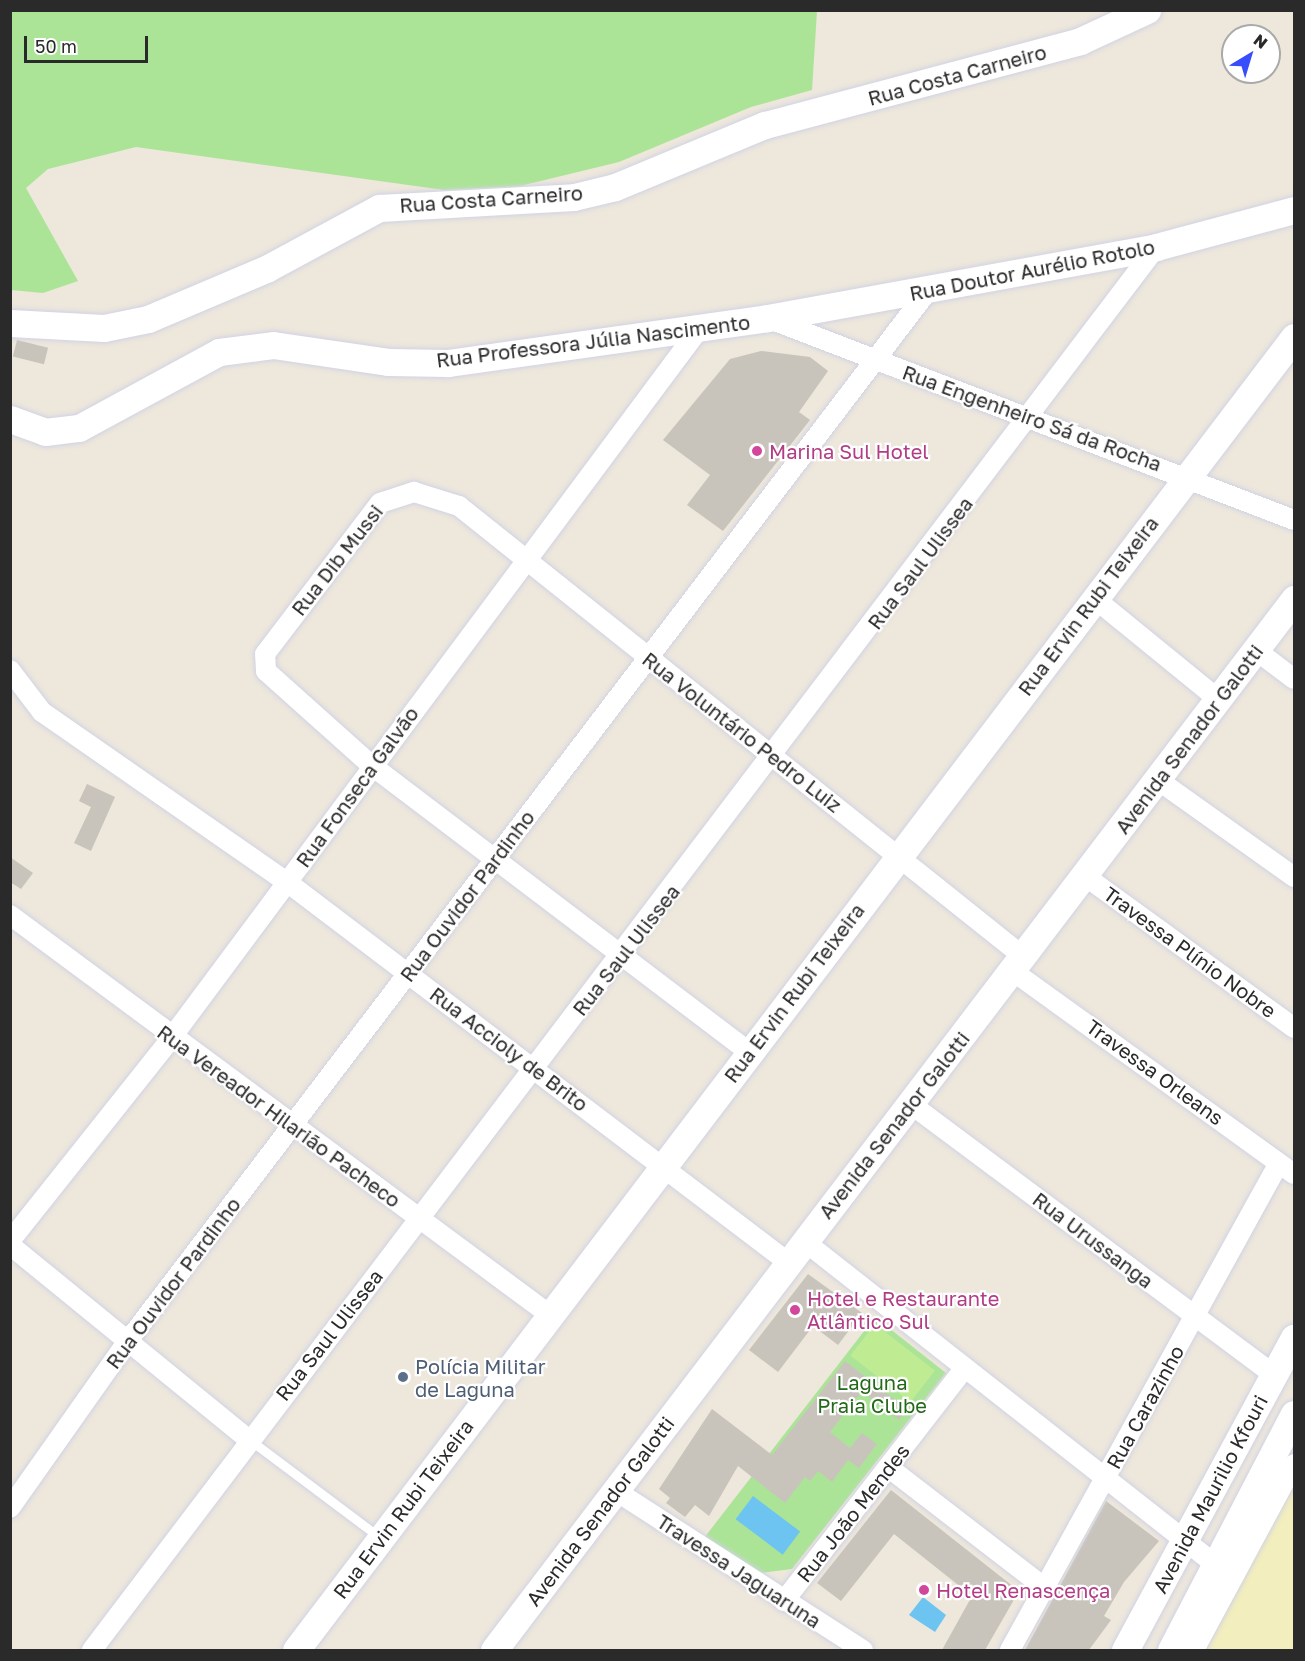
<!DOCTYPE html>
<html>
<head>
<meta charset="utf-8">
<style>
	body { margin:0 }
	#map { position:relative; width:1305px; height:1661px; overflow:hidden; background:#ede7dc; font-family:"Golos Text",sans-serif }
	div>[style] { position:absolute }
	.green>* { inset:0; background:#ace497 }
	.sand>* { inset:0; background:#f2eebe }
	.pitch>* { inset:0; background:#bfec93; transform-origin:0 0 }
	.water>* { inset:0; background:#6dc4f1; transform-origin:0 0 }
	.building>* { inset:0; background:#c8c4bc; transform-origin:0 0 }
	.roads { filter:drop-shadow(0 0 2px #d1d3e3) drop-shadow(0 0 2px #d1d3e3) }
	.lane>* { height:9px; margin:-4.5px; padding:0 4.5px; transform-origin:4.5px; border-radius:4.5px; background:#fff }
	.street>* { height:20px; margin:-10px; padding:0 10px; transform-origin:10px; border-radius:10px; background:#fff }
	.secondary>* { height:27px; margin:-13.5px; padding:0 13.5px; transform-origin:13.5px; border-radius:13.5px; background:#fff }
	.dots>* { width:16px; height:16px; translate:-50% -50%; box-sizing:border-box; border:3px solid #fff; border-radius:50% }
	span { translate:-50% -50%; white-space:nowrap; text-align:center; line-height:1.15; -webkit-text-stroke:4.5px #fff; paint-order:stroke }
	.street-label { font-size:20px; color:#2a2a2a }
	.hotel-label { font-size:20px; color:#b23c85 }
	.left { translate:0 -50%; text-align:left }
	.service-label { font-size:20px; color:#4e5e75 }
	.park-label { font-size:20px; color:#236919 }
	.frame { position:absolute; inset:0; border:12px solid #2a2a2a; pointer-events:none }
	.north { position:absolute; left:1221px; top:24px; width:60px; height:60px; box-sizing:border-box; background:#fff; border:2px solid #aaa; border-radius:50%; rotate:38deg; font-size:16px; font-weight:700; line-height:24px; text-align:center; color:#2a2a2a }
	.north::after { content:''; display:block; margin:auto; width:21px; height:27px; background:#384efd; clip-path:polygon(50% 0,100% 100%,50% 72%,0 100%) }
	.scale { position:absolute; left:24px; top:36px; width:124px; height:27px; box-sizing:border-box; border:3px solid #2a2a2a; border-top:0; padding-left:8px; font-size:18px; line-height:21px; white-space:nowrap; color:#2a2a2a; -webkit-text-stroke:4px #fff; paint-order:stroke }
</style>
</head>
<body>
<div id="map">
	<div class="green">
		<i style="clip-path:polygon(10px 11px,11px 10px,817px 11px,812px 90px,751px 107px,619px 162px,520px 186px,444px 190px,136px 147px,48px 169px,26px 188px,78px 281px,43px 293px,11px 290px)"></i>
		<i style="clip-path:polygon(875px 1317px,946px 1373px,792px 1569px,760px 1573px,704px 1538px)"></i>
	</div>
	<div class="sand">
		<i style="clip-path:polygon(1294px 1464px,1294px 1650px,1194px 1650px)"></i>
	</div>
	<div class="pitch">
		<i style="left:875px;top:1324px;width:76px;height:40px;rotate:38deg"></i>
	</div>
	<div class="water">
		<i style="left:753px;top:1496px;width:59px;height:29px;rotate:37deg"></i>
		<i style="clip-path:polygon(923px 1597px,946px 1615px,935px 1632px,909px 1615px)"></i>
	</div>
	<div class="building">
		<i style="left:17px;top:340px;width:32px;height:17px;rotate:14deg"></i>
		<i style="clip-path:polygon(761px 351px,810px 357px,828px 371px,799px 412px,810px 420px,723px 531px,687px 505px,710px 475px,663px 440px,730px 359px)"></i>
		<i style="clip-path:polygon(87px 784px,115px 797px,91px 851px,74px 843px,91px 807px,79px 801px)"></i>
		<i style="clip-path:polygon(10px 857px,33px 873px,21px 889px,10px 882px)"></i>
		<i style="clip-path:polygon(808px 1274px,862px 1313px,838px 1345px,813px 1326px,778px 1372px,749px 1350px)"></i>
		<i style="clip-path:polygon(845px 1361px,907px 1409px,899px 1420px,862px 1391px,830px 1432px,850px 1448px,862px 1433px,877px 1444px,859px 1468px,848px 1460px,832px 1482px,818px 1471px,810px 1481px,805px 1477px,785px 1503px,738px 1466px,709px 1516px,695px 1505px,685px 1517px,666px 1503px,670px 1498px,659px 1489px,712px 1409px,772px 1455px)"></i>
		<i style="clip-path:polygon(891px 1490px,1019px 1591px,985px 1650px,942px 1650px,972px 1596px,894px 1534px,841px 1601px,817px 1583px)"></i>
		<i style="clip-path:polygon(1106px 1501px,1159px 1541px,1124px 1582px,1104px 1616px,1111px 1620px,1089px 1650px,1025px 1650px)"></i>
	</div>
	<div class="roads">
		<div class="lane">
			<i style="left:250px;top:1440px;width:160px;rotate:36.9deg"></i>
		</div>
		<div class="street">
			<i style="left:767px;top:318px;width:564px;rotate:20.97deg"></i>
			<i style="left:1094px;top:598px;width:161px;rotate:39.2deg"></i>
			<i style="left:1257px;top:651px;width:46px;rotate:37.1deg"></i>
			<i style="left:10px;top:670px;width:53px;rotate:52.7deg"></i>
			<i style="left:42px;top:712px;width:298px;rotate:34.8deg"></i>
			<i style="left:287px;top:882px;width:630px;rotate:37.2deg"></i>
			<i style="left:1158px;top:780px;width:167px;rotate:35.5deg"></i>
			<i style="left:1085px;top:876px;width:258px;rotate:36deg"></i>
			<i style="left:10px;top:915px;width:672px;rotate:36.53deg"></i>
			<i style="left:1014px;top:972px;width:345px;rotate:35.8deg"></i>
			<i style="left:749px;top:1052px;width:475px;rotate:-142.8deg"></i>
			<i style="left:371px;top:765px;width:141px;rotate:-138.2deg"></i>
			<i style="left:266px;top:671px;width:17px;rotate:-93deg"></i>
			<i style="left:265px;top:654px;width:190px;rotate:-52.7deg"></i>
			<i style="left:380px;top:503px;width:36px;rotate:-18deg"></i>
			<i style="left:414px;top:492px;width:47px;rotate:17.3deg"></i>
			<i style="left:459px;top:506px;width:724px;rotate:38.61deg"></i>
			<i style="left:912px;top:1105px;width:452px;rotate:36.7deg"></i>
			<i style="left:10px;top:1241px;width:260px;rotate:-51.5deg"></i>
			<i style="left:172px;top:1037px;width:883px;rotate:-53.34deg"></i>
			<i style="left:804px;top:1241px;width:524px;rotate:38.18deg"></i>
			<i style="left:10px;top:1245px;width:307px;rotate:39.2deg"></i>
			<i style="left:888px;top:1467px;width:198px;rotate:37.6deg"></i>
			<i style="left:616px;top:1491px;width:294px;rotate:32.8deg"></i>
			<i style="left:10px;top:1508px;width:204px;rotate:-54.8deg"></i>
			<i style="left:128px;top:1341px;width:1322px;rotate:-52.71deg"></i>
			<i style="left:784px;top:1601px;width:295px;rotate:-52.2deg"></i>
			<i style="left:92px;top:1650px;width:1761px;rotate:-52.82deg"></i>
			<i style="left:1010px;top:1650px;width:556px;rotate:-61.09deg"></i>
			<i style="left:1194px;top:1650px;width:211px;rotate:-61.7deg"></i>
		</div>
		<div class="secondary">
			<i style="left:10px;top:323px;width:94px;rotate:3deg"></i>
			<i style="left:104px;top:328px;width:45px;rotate:-11.6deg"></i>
			<i style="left:148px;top:319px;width:130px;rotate:-23deg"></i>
			<i style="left:268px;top:268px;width:126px;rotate:-28.4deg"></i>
			<i style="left:379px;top:208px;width:195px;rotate:-3.2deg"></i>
			<i style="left:574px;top:197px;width:42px;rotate:-13.7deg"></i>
			<i style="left:615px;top:187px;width:162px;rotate:-22.5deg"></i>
			<i style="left:765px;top:125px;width:326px;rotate:-14.9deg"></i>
			<i style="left:1080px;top:41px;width:74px;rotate:-24.8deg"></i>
			<i style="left:10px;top:419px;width:37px;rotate:20deg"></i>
			<i style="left:45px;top:432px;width:34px;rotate:-7deg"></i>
			<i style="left:79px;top:428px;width:159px;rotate:-28.5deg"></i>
			<i style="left:219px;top:352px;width:54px;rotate:-7.4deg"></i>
			<i style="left:273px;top:345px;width:116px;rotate:8.4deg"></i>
			<i style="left:388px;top:362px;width:60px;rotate:1deg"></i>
			<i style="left:448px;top:363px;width:322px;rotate:-8deg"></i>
			<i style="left:767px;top:318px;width:395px;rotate:-10.3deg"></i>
			<i style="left:1156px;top:247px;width:143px;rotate:-15deg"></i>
			<i style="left:296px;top:1650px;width:1649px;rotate:-52.76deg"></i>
			<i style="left:494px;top:1650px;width:1321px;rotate:-52.72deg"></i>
			<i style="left:1125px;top:1650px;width:355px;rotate:-61.6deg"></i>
			<i style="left:1171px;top:1650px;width:266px;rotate:-62.5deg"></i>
		</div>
	</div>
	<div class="dots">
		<i style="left:757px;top:451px;background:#d1479c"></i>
		<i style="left:795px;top:1310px;background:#d1479c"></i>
		<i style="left:403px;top:1377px;background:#5c6f8a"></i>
		<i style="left:924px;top:1590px;background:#d1479c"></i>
	</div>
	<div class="street-label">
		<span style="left:957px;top:75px;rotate:-15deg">Rua Costa Carneiro</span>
		<span style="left:491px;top:199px;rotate:-4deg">Rua Costa Carneiro</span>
		<span style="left:1032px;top:270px;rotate:-11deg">Rua Doutor Aurélio Rotolo</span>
		<span style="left:593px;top:341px;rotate:-7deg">Rua Professora Júlia Nascimento</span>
		<span style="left:1032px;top:418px;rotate:20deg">Rua Engenheiro Sá da Rocha</span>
		<span style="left:337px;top:560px;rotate:-52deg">Rua Dib Mussi</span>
		<span style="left:920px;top:563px;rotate:-53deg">Rua Saul Ulissea</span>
		<span style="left:1088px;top:606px;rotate:-53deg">Rua Ervin Rubi Teixeira</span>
		<span style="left:742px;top:732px;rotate:38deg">Rua Voluntário Pedro Luiz</span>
		<span style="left:1189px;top:739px;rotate:-53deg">Avenida Senador Galotti</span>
		<span style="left:357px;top:787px;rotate:-54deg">Rua Fonseca Galvão</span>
		<span style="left:467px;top:896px;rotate:-53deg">Rua Ouvidor Pardinho</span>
		<span style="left:626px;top:950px;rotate:-52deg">Rua Saul Ulissea</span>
		<span style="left:1190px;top:952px;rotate:36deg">Travessa Plínio Nobre</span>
		<span style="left:794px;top:993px;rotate:-53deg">Rua Ervin Rubi Teixeira</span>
		<span style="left:509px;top:1049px;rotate:37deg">Rua Accioly de Brito</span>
		<span style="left:1155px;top:1072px;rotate:36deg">Travessa Orleans</span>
		<span style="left:279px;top:1116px;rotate:36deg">Rua Vereador Hilarião Pacheco</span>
		<span style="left:894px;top:1125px;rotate:-52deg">Avenida Senador Galotti</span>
		<span style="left:1093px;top:1240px;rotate:37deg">Rua Urussanga</span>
		<span style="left:173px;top:1283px;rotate:-53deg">Rua Ouvidor Pardinho</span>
		<span style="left:329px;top:1335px;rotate:-52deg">Rua Saul Ulissea</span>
		<span style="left:1145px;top:1407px;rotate:-61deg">Rua Carazinho</span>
		<span style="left:1210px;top:1494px;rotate:-62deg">Avenida Maurilio Kfouri</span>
		<span style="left:403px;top:1509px;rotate:-53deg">Rua Ervin Rubi Teixeira</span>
		<span style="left:600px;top:1511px;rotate:-53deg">Avenida Senador Galotti</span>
		<span style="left:853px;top:1513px;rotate:-52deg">Rua João Mendes</span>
		<span style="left:739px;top:1571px;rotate:33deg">Travessa Jaguaruna</span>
	</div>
	<div class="hotel-label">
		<span class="left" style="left:769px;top:451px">Marina Sul Hotel</span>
		<span class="left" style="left:807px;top:1310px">Hotel e Restaurante<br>Atlântico Sul</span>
		<span class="left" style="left:936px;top:1590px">Hotel Renascença</span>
	</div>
	<div class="service-label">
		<span class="left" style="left:415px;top:1378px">Polícia Militar<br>de Laguna</span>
	</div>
	<div class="park-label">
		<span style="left:872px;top:1394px">Laguna<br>Praia Clube</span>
	</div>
	<div class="frame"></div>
	<div class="north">N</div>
	<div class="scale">50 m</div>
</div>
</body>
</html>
